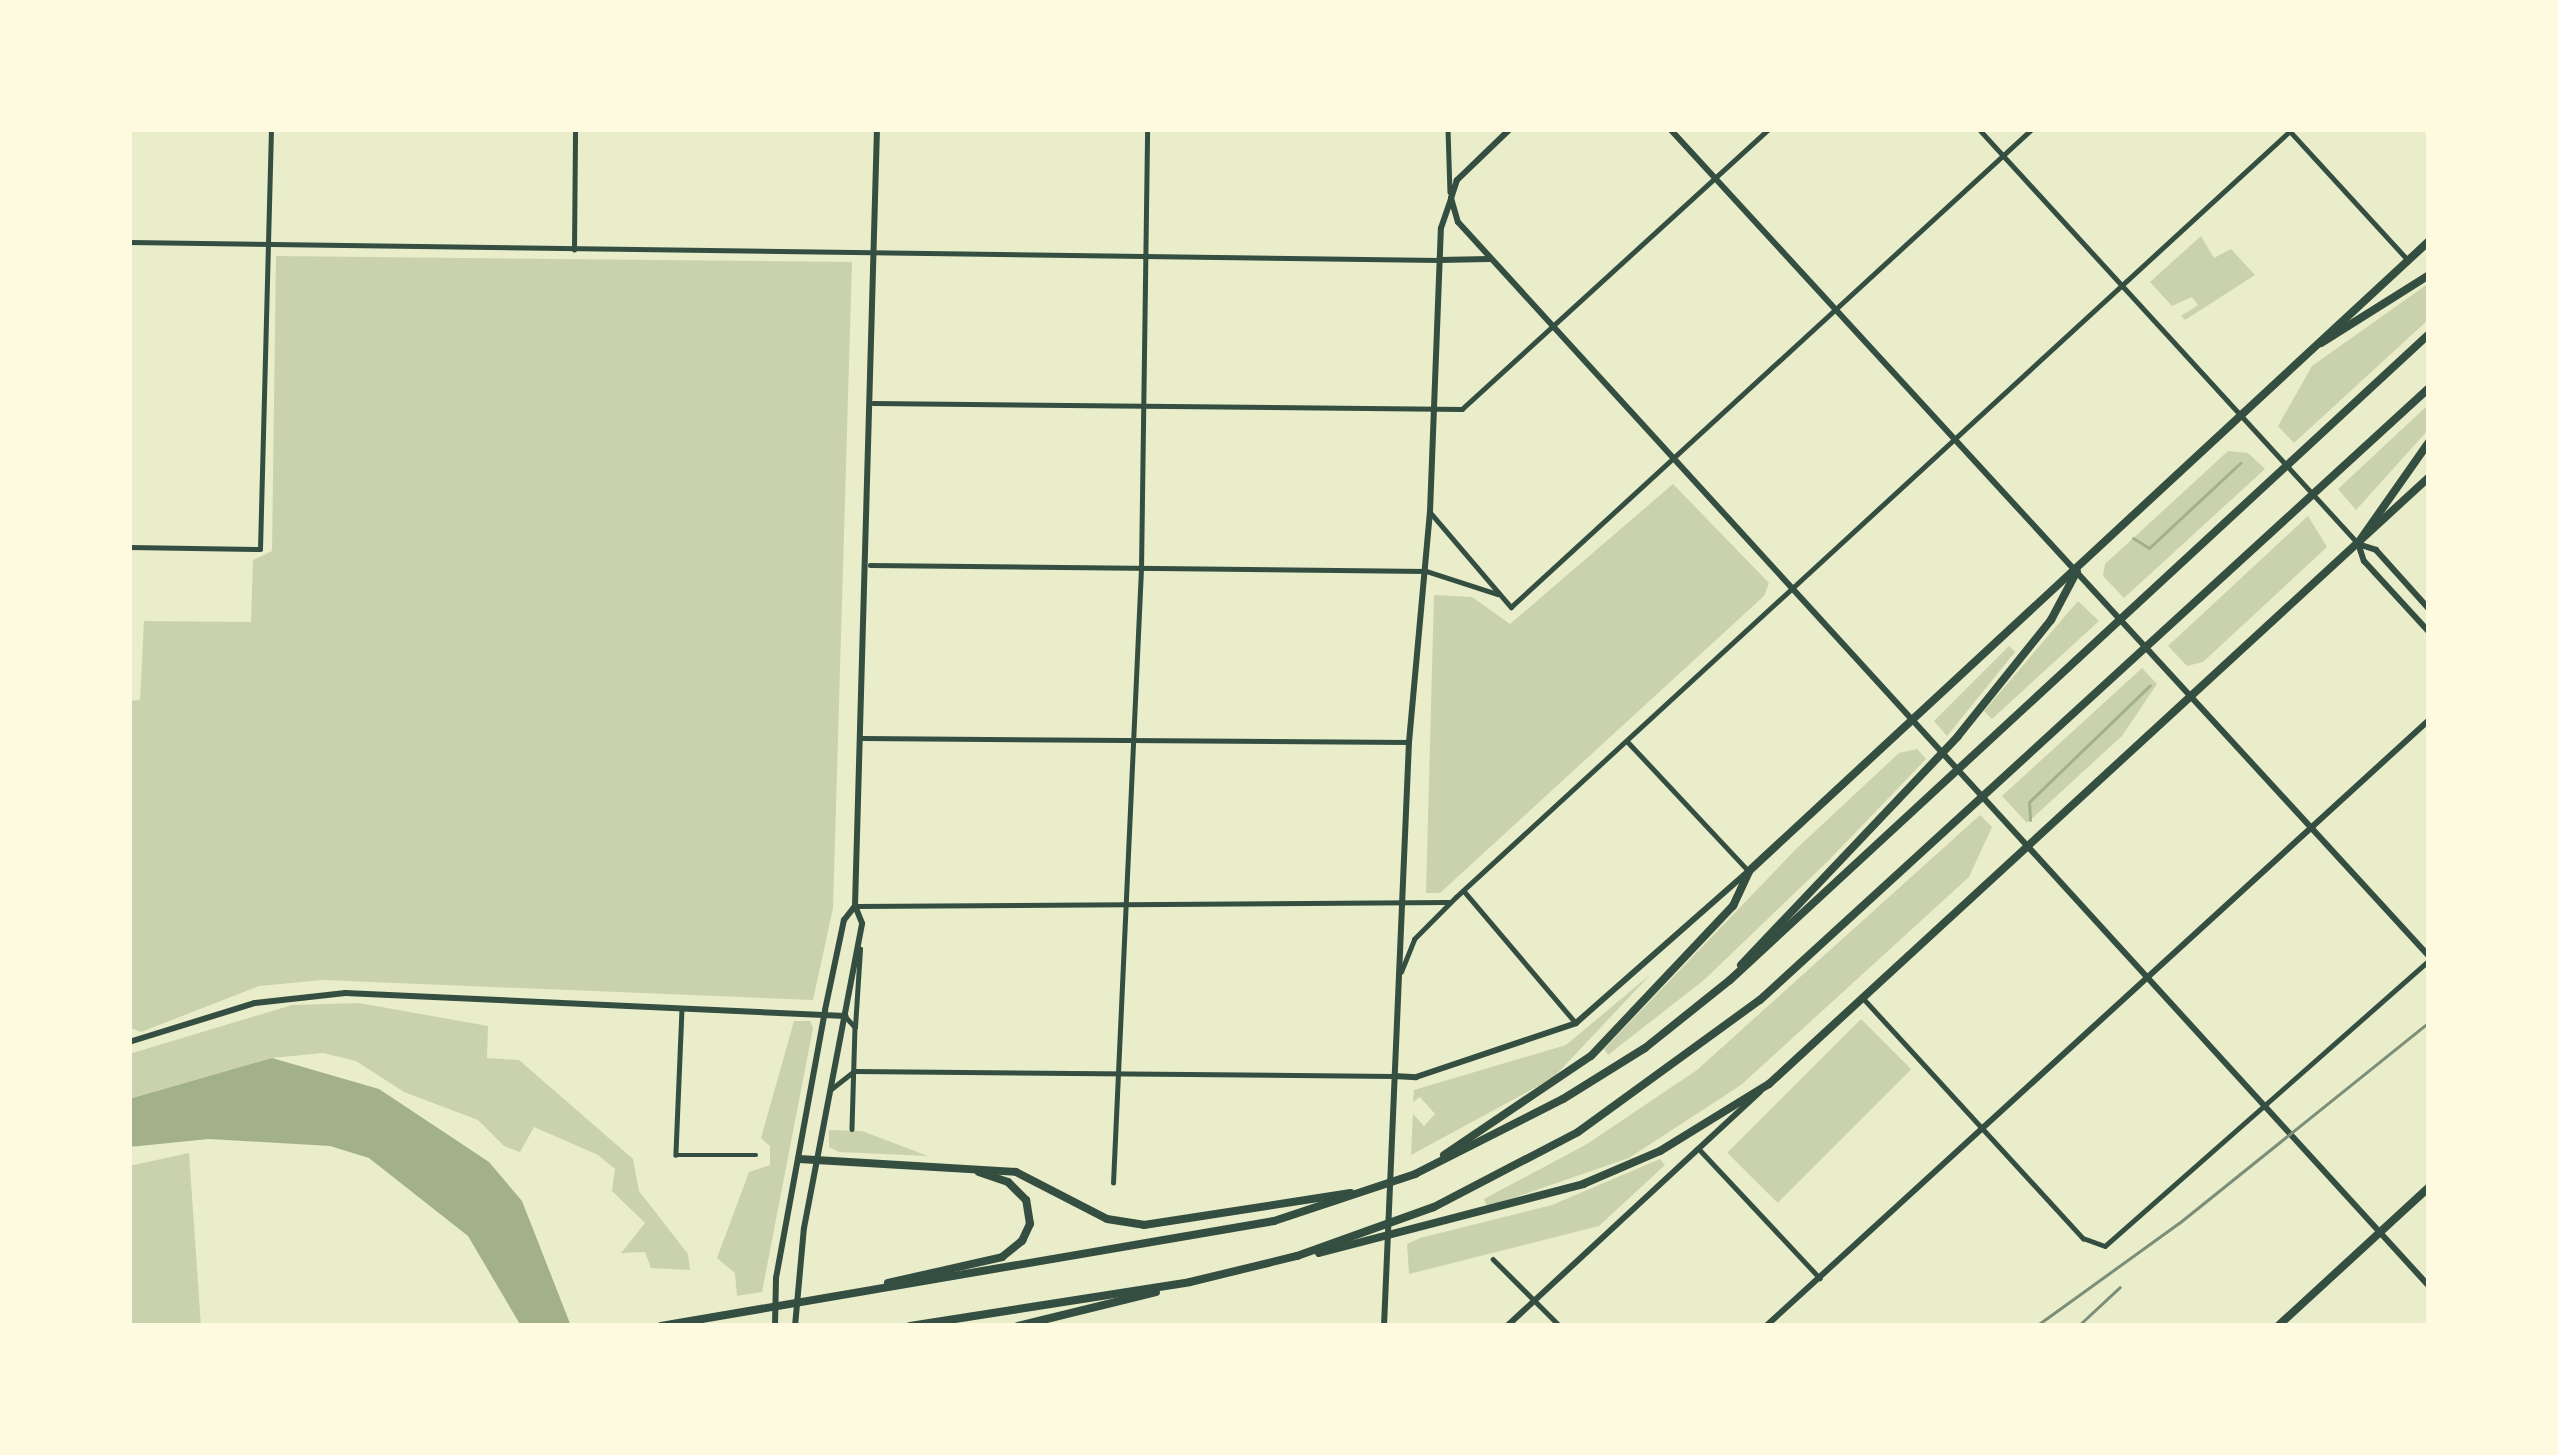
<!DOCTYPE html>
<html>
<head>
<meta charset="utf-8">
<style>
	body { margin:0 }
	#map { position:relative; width:2558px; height:1455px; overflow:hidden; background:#e9edc9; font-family:"DM Sans",sans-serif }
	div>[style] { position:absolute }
	.green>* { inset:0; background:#cad2ad; transform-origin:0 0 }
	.water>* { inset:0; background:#a3b18a }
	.stream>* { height:3px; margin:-1.5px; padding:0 1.5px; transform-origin:1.5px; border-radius:1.5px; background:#a3b18a }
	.minor>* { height:4.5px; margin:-2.25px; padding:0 2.25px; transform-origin:2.25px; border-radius:2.25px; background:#344e41 }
	.tertiary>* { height:6px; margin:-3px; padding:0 3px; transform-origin:3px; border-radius:3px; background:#344e41 }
	.secondary>* { height:6px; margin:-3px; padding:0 3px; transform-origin:3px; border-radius:3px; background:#344e41 }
	.primary>* { height:8px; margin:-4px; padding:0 4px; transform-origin:4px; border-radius:4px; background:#344e41 }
	.motorway>* { height:8px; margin:-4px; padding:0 4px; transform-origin:4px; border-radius:4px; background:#344e41 }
	.rail>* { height:3px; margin:-1.5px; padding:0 1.5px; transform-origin:1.5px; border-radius:1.5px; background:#7c8e77 }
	span { translate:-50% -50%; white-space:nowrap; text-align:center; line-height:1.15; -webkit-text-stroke:9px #fefae0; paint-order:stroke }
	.frame { position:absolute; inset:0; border:132px solid #fefae0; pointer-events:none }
</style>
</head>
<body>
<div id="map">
	<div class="green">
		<i style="clip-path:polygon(2201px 236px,2214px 258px,2231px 249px,2255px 275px,2185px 320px,2181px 316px,2198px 305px,2192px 297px,2172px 306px,2150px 282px)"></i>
		<i style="clip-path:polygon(276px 256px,852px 262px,833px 908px,813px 1000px,323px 980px,259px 986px,141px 1032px,129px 1027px,129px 701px,140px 700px,144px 621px,251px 622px,253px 560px,272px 551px)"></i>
		<i style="clip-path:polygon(2429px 283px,2429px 319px,2294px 443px,2278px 426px,2312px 366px)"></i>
		<i style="clip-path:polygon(2429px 404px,2429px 429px,2356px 510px,2338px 489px)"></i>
		<i style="clip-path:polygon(2228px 451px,2248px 453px,2265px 469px,2124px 598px,2103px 576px,2105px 564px)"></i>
		<i style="clip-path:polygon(1673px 484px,1769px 583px,1764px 596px,1440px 893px,1426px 893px,1434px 595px,1472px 597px,1510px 624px)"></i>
		<i style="clip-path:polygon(2308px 516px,2327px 547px,2203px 662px,2187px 666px,2168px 646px)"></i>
		<i style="clip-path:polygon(2078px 601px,2099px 621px,1992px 719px,1984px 711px)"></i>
		<i style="clip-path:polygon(2009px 646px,2015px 652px,1947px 736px,1934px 721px)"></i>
		<i style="clip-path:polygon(2142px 668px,2157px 684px,2122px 736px,2027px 823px,2002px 796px)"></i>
		<i style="clip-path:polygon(1917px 749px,1926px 759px,1828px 861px,1704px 980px,1608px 1055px,1604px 1049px,1796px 849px,1899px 753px)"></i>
		<i style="clip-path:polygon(1980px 815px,1992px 827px,1969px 877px,1741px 1085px,1629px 1158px,1487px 1207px,1484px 1199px,1587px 1144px,1697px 1070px)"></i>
		<i style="clip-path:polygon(1651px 974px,1553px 1078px,1411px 1155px,1413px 1114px,1424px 1126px,1435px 1114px,1420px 1097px,1413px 1102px,1414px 1090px,1566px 1045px)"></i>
		<i style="clip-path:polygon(359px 1003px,488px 1026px,487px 1058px,519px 1060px,633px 1159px,639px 1191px,688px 1254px,690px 1270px,651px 1268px,645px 1252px,621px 1253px,645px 1223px,612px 1191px,615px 1169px,598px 1155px,534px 1127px,520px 1152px,504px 1146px,478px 1120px,404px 1092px,356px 1061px,323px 1053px,272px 1058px,129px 1099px,129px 1054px,292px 1005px)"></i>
		<i style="left:1861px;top:1019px;width:71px;height:189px;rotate:45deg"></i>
		<i style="clip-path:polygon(794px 1021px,810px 1021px,813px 1028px,762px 1292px,737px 1296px,735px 1273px,717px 1258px,749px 1172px,770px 1165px,770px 1146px,761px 1138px)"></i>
		<i style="clip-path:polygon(829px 1130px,862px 1131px,928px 1156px,839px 1152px,829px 1147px)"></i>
		<i style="clip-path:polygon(189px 1153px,201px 1326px,129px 1326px,129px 1166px)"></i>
		<i style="clip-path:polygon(1660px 1159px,1665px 1165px,1599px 1226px,1409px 1274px,1407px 1244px,1420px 1238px,1552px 1205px)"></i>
	</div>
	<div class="water">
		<i style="clip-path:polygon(272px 1058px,379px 1089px,489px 1162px,522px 1201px,571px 1326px,521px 1326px,468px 1236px,369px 1158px,330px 1146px,209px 1139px,129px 1147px,129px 1099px)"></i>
	</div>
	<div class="stream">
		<i style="left:2133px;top:538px;width:19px;rotate:32deg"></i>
		<i style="left:2149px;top:548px;width:125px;rotate:-43deg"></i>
		<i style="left:2030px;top:820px;width:18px;rotate:-93deg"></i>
		<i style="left:2029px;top:802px;width:168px;rotate:-44deg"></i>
	</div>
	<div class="minor">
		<i style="left:1448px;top:129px;width:63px;rotate:88.2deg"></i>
		<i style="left:1979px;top:129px;width:558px;rotate:47.54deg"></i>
		<i style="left:2288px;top:129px;width:178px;rotate:47.5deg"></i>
		<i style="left:129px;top:242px;width:1310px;rotate:0.79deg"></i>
		<i style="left:574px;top:250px;width:121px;rotate:-89.5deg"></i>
		<i style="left:873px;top:403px;width:589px;rotate:0.58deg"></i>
		<i style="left:1462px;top:409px;width:416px;rotate:-42.4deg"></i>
		<i style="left:1430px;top:512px;width:125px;rotate:49.5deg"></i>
		<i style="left:1511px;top:607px;width:707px;rotate:-42.54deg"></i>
		<i style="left:129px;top:547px;width:131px;rotate:0.9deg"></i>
		<i style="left:260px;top:549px;width:420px;rotate:-88.5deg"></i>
		<i style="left:870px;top:565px;width:556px;rotate:0.62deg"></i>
		<i style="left:1426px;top:571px;width:75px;rotate:17.9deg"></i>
		<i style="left:862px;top:738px;width:547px;rotate:0.42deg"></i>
		<i style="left:1628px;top:742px;width:174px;rotate:46.9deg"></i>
		<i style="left:1464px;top:891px;width:173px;rotate:49.7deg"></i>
		<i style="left:855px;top:906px;width:593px;rotate:-0.39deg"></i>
		<i style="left:1401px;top:972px;width:35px;rotate:-68deg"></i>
		<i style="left:1414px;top:939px;width:59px;rotate:-45deg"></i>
		<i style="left:1456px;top:897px;width:1135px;rotate:-42.57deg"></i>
		<i style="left:1863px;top:998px;width:326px;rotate:47.5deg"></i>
		<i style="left:2083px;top:1238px;width:23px;rotate:20deg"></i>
		<i style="left:2105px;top:1246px;width:432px;rotate:-41.4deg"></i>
		<i style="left:682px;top:1009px;width:146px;rotate:92.4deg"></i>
		<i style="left:676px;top:1155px;width:80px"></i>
		<i style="left:845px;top:1016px;width:15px;rotate:48deg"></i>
		<i style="left:855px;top:1027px;width:102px;rotate:91.7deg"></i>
		<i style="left:855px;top:1027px;width:78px;rotate:-86.3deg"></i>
		<i style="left:830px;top:1090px;width:31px;rotate:-38deg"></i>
		<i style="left:854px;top:1071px;width:540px;rotate:0.53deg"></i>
		<i style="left:1701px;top:1151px;width:174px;rotate:46.9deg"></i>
		<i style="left:1113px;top:1183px;width:615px;rotate:-87.39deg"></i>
		<i style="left:1141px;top:569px;width:440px;rotate:-89.2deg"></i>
		<i style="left:1493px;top:1259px;width:95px;rotate:45deg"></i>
	</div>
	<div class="tertiary">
		<i style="left:1439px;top:260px;width:50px;rotate:-1.1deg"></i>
		<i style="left:2358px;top:543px;width:19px;rotate:72deg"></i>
		<i style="left:2364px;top:561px;width:96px;rotate:47.5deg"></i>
		<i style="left:2358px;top:544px;width:19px;rotate:18deg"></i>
		<i style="left:2376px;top:550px;width:79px;rotate:48.1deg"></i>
		<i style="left:129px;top:1042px;width:132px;rotate:-17.2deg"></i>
		<i style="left:255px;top:1003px;width:91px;rotate:-6.3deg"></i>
		<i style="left:345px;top:993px;width:501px;rotate:2.63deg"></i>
		<i style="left:1394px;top:1076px;width:22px;rotate:3deg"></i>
		<i style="left:1416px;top:1077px;width:169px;rotate:-18.6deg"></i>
		<i style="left:1576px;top:1023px;width:227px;rotate:-41.4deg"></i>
		<i style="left:1384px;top:1326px;width:585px;rotate:-87.55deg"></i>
		<i style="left:1409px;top:742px;width:231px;rotate:-84.8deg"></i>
		<i style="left:1430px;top:512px;width:284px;rotate:-87.8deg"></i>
		<i style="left:1441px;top:228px;width:31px;rotate:-71deg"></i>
		<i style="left:1507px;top:1326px;width:345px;rotate:-42.8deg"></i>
		<i style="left:1766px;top:1326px;width:898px;rotate:-42.43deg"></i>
	</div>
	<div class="secondary">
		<i style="left:1510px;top:129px;width:74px;rotate:136.1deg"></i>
		<i style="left:1457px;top:180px;width:19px;rotate:108deg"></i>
		<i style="left:1451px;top:198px;width:25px;rotate:74deg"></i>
		<i style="left:1458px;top:222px;width:1440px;rotate:47.62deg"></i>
		<i style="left:1670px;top:129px;width:1123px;rotate:47.46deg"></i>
		<i style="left:775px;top:1326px;width:48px;rotate:-88.8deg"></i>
		<i style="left:776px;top:1278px;width:272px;rotate:-79.6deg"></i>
		<i style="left:825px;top:1010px;width:92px;rotate:-78.1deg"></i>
		<i style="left:844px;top:920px;width:18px;rotate:-52deg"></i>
		<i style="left:795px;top:1326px;width:98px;rotate:-84.8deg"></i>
		<i style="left:804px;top:1228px;width:310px;rotate:-79.2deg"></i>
		<i style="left:862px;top:923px;width:18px;rotate:-112deg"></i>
		<i style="left:855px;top:906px;width:777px;rotate:-88.38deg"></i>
	</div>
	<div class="primary">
		<i style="left:1749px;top:871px;width:927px;rotate:-42.81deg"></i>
		<i style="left:1769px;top:1084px;width:897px;rotate:-42.6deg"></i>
		<i style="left:2278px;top:1326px;width:205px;rotate:-42.6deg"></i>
	</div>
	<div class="motorway">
		<i style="left:2321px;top:343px;width:128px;rotate:-32.2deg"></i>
		<i style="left:2358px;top:543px;width:123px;rotate:-54.9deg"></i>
		<i style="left:1741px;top:965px;width:315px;rotate:-46.5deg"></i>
		<i style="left:1958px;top:736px;width:149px;rotate:-51.3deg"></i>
		<i style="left:2051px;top:620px;width:55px;rotate:-62deg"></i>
		<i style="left:1444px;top:1155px;width:177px;rotate:-34deg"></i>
		<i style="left:1591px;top:1056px;width:207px;rotate:-46.6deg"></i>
		<i style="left:1733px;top:906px;width:38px;rotate:-65deg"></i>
		<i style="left:799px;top:1159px;width:217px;rotate:3.4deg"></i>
		<i style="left:1016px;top:1172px;width:102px;rotate:27.3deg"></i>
		<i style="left:1107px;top:1219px;width:37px;rotate:9deg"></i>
		<i style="left:1144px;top:1225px;width:209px;rotate:-8.8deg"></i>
		<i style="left:1319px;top:1253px;width:273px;rotate:-14.6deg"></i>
		<i style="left:1583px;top:1184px;width:84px;rotate:-23.2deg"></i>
		<i style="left:1660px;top:1151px;width:128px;rotate:-31.6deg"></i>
		<i style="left:888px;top:1283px;width:117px;rotate:-12.8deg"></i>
		<i style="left:1002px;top:1257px;width:26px;rotate:-39deg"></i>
		<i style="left:1022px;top:1241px;width:19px;rotate:-65deg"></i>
		<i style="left:1030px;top:1224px;width:24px;rotate:-99deg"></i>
		<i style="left:1026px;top:1200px;width:25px;rotate:-135deg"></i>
		<i style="left:1008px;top:1182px;width:31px;rotate:-161deg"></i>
		<i style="left:661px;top:1326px;width:622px;rotate:-9.72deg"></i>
		<i style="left:1274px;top:1221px;width:149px;rotate:-18.4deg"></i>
		<i style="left:1415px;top:1174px;width:166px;rotate:-26.9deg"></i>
		<i style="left:1563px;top:1099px;width:97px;rotate:-31.9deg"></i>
		<i style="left:1645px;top:1048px;width:109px;rotate:-38.7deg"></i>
		<i style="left:1730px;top:980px;width:952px;rotate:-42.74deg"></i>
		<i style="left:910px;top:1326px;width:283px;rotate:-8.9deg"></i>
		<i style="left:1190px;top:1282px;width:110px;rotate:-13.7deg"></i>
		<i style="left:1297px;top:1256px;width:145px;rotate:-19.7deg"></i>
		<i style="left:1434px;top:1207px;width:162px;rotate:-27.5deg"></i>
		<i style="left:1578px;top:1132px;width:225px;rotate:-36deg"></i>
		<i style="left:1760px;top:1000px;width:907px;rotate:-42.45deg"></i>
		<i style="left:1018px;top:1326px;width:142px;rotate:-13.8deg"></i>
	</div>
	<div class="rail">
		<i style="left:2036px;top:1326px;width:176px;rotate:-35.8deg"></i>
		<i style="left:2179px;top:1223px;width:321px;rotate:-38.8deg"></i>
		<i style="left:2078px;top:1326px;width:57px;rotate:-42.9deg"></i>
	</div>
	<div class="frame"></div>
</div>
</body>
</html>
